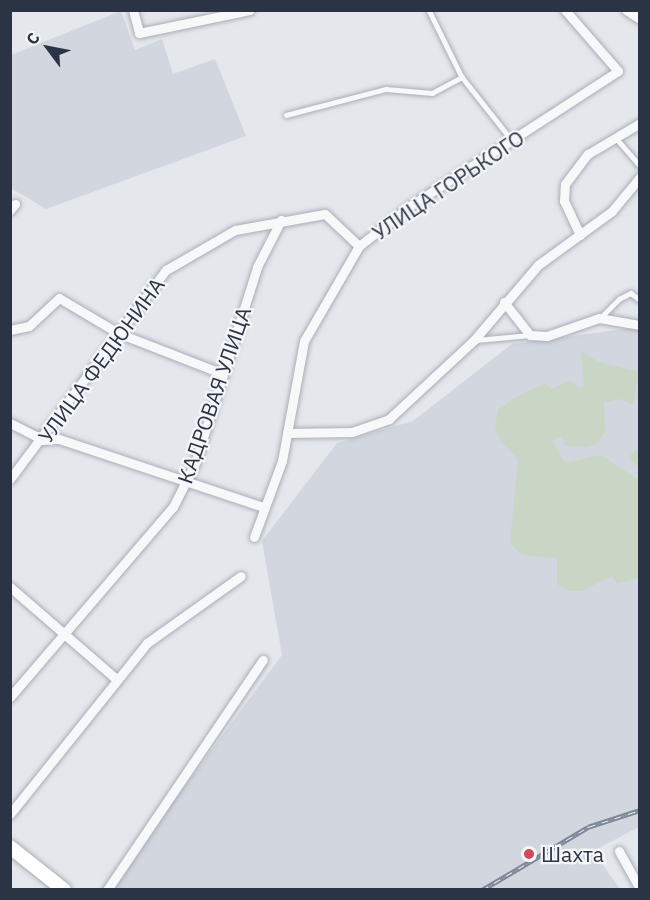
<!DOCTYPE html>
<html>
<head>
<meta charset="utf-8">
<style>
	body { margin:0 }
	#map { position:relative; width:650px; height:900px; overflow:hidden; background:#e4e7ec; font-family:"IBM Plex Sans",sans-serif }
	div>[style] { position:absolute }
	.built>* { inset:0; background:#d2d6de }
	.green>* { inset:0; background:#c9d6c5 }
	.roads { filter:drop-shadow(0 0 2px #a9aeb7) drop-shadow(0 0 2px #a9aeb7) }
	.lane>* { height:4.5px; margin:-2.25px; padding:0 2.25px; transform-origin:2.25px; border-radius:2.25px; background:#f7f8fa }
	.street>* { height:9px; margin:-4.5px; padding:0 4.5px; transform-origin:4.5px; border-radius:4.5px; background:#f7f8fa }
	.secondary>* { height:14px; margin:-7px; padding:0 7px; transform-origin:7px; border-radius:7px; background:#fff }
	.rail>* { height:4.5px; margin-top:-2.25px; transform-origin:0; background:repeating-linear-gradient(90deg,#f4f6f9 0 7px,#7d8696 0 14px); box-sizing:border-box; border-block:2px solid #7d8696 }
	.dots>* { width:16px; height:16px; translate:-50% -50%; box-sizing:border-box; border:3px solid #f4f6f9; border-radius:50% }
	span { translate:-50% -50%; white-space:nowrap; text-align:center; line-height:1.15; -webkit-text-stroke:4.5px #f4f6f9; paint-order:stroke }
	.street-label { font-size:21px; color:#2b3445 }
	.poi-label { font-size:21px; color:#2b3445 }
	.left { translate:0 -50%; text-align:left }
	.frame { position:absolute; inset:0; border:12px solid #2b3445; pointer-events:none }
	.north { position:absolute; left:18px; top:18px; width:60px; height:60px; -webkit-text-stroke:4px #f4f6f9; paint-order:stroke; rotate:302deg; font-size:16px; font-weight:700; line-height:24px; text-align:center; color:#2b3445 }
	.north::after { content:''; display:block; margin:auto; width:21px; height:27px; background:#2b3445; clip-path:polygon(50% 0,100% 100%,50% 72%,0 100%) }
</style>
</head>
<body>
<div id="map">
	<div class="built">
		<i style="clip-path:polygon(121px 11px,135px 50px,162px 39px,173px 74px,215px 59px,246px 136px,46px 209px,11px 188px,11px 55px)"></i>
		<i style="clip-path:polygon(639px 327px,639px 827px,593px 851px,620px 889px,108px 890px,282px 655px,262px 541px,337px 443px,413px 421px,512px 344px)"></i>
	</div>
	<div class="green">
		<i style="clip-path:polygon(581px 351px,599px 362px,639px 372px,633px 405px,620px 399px,604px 403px,605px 432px,598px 443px,585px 447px,565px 446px,562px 437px,552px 441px,565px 463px,601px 455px,639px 480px,639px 578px,617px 584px,612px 576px,581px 591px,568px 591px,557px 584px,557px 558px,522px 555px,510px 543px,518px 459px,500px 441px,495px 427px,498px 410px,514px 398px,545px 383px,552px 389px,570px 380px,578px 388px,584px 386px)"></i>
		<i style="clip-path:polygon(639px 446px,639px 467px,628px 458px)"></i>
	</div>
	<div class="roads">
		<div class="lane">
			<i style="left:429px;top:10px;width:75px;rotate:63.8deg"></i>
			<i style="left:462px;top:77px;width:79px;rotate:51.7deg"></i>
			<i style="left:286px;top:115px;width:103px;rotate:-14.6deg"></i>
			<i style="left:386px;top:89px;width:46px;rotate:5deg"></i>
			<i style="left:432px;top:93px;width:34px;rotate:-28deg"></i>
			<i style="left:616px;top:138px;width:37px;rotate:49deg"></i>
			<i style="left:600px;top:318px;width:27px;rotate:-45deg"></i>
			<i style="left:619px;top:299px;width:13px;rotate:-27deg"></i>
			<i style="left:631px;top:293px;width:11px;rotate:38deg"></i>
			<i style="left:476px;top:340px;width:54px;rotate:-5.3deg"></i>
		</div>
		<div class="street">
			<i style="left:133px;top:10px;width:24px;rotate:75deg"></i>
			<i style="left:139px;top:33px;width:113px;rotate:-11.7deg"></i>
			<i style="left:626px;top:10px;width:17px;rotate:33deg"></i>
			<i style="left:10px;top:210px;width:8px;rotate:-50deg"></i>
			<i style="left:580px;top:235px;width:38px;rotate:-115deg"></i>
			<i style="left:564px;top:201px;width:17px;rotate:-87deg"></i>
			<i style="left:565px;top:184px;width:38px;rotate:-53deg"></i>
			<i style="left:588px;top:154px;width:61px;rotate:-30.8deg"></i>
			<i style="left:504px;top:302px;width:42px;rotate:51.8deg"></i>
			<i style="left:530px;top:335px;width:17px;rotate:3deg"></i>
			<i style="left:547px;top:336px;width:55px;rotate:-19.1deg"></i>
			<i style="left:599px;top:318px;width:42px;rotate:9.7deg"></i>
			<i style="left:10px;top:330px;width:19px;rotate:-12deg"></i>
			<i style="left:29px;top:326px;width:41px;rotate:-43deg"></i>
			<i style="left:59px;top:298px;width:69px;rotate:30.7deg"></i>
			<i style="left:118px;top:333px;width:113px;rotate:21.3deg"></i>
			<i style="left:10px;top:423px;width:37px;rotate:27deg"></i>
			<i style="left:43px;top:440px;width:16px;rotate:-4deg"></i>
			<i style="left:59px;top:439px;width:216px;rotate:18.4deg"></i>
			<i style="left:287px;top:433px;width:65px;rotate:-0.9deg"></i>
			<i style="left:352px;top:432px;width:39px;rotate:-19deg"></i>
			<i style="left:389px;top:419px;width:116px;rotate:-42.9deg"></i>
			<i style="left:474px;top:340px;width:99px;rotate:-49.5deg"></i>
			<i style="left:538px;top:265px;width:92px;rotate:-36.1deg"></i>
			<i style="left:612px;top:211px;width:44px;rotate:-50.5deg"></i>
			<i style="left:10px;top:479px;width:261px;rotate:-53.3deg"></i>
			<i style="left:166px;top:270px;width:80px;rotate:-30.1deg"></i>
			<i style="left:235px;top:230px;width:91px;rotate:-10.1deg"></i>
			<i style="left:325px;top:214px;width:47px;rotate:43.3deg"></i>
			<i style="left:254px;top:537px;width:81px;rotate:-69.8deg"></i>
			<i style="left:282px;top:461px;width:122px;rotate:-79.6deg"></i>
			<i style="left:304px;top:341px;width:110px;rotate:-59.9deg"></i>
			<i style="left:359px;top:246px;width:65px;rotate:-38.1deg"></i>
			<i style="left:410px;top:206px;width:248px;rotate:-33deg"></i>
			<i style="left:618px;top:71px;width:81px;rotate:-131deg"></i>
			<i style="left:10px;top:587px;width:139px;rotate:40.9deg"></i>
			<i style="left:10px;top:697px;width:250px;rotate:-49.4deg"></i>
			<i style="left:173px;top:507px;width:49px;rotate:-63.4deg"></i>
			<i style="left:195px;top:463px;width:206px;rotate:-72.4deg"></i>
			<i style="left:257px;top:267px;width:53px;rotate:-62.9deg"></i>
			<i style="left:10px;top:814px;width:219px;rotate:-51.3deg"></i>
			<i style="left:147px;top:643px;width:115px;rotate:-35.5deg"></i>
			<i style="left:619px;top:851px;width:43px;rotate:61.1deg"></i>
			<i style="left:107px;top:890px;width:278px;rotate:-55.9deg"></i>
		</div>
		<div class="secondary">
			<i style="left:10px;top:847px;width:69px;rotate:38.5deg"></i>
		</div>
	</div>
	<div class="rail">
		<i style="left:482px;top:890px;width:123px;rotate:-30.7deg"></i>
		<i style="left:588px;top:827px;width:55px;rotate:-18.1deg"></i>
	</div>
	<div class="dots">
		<i style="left:529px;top:854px;background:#d1495b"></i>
	</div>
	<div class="street-label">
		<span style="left:448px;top:185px;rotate:-34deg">УЛИЦА ГОРЬКОГО</span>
		<span style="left:101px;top:360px;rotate:-54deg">УЛИЦА ФЕДЮНИНА</span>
		<span style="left:214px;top:395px;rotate:-71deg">КАДРОВАЯ УЛИЦА</span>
	</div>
	<div class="poi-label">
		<span class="left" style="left:541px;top:854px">Шахта</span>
	</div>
	<div class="frame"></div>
	<div class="north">С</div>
</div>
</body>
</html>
